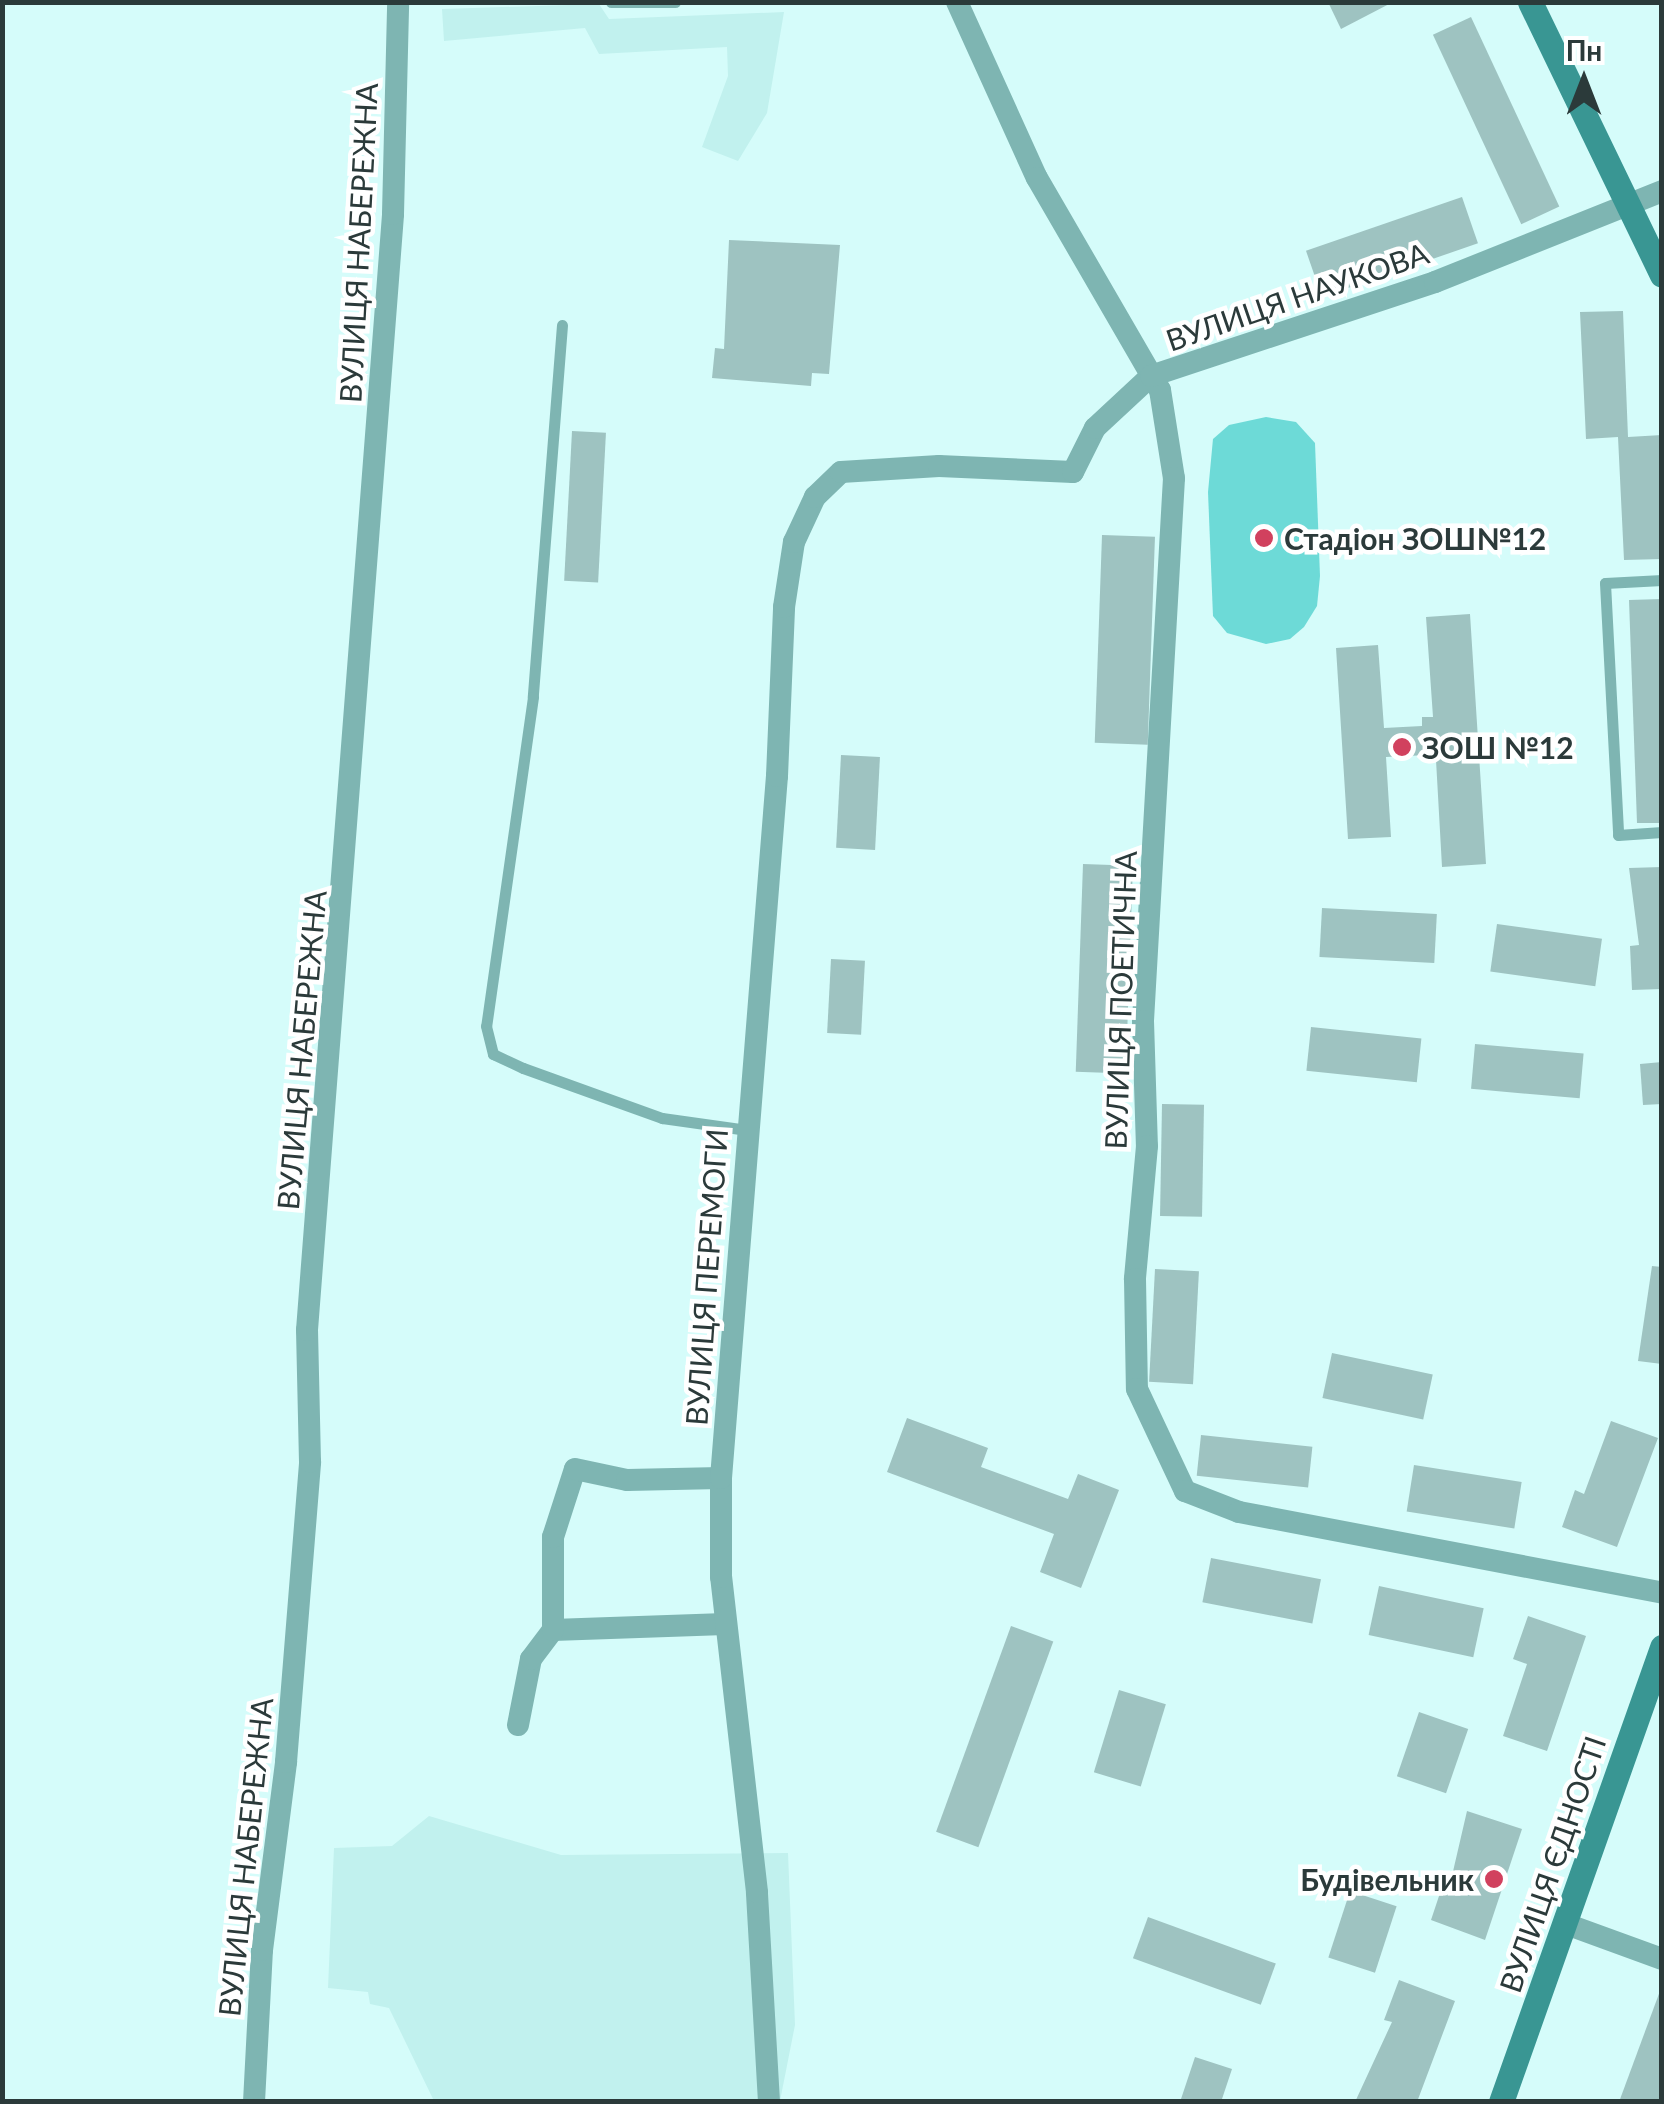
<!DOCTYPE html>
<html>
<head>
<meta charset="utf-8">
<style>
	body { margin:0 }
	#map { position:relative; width:1664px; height:2104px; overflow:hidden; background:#d5fcfa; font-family:Lato,sans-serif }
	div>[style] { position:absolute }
	.built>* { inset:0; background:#c1f1ee }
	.green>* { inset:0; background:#6ddad7 }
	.building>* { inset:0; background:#9ec3c1; transform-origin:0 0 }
	.lane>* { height:11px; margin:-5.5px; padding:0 5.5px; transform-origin:5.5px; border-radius:5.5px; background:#7eb5b2 }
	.street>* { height:22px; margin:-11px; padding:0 11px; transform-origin:11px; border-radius:11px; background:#7eb5b2 }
	.secondary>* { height:25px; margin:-12.5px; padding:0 12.5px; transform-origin:12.5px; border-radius:12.5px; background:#399693 }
	.dots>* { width:28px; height:28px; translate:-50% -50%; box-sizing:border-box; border:5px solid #fff; border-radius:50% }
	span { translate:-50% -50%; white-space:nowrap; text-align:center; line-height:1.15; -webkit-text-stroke:9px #fff; paint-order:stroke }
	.street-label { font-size:30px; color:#2b3a3a }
	.poi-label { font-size:30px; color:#2b3a3a; font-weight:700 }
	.left { translate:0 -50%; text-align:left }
	.right { translate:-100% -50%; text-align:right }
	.frame { position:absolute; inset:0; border:5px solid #2b3a3a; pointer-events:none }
	.north { position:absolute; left:1534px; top:30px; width:100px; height:100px; -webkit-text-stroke:8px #fff; paint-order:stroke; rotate:0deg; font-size:28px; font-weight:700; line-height:40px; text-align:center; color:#2b3a3a }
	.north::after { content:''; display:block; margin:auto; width:35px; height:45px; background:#2b3a3a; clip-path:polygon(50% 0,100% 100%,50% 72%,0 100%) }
</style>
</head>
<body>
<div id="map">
	<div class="built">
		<i style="clip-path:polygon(599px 4px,609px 19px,784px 12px,767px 113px,738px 161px,702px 147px,728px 76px,727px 47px,599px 54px,585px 28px,444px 41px,442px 9px)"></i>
		<i style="clip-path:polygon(429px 1816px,561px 1855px,788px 1853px,795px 2025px,780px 2101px,434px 2101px,389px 2008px,370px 2004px,368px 1992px,328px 1988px,334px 1848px,392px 1846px)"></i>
	</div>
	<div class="green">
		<i style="clip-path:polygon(1266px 417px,1296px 422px,1315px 443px,1320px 576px,1317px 606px,1304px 627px,1290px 639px,1266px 644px,1227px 633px,1213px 616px,1208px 492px,1213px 439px,1229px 425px)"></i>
	</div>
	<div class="building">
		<i style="clip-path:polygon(1328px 2px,1393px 2px,1341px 29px)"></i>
		<i style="left:1471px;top:17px;width:209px;height:42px;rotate:65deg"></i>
		<i style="left:1462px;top:197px;width:49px;height:165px;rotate:71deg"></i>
		<i style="clip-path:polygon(729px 240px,840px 245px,829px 374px,812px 373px,811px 386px,712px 378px,715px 348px,724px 349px)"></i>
		<i style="clip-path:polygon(1623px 311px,1628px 437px,1662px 435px,1662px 559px,1624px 560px,1618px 437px,1586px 439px,1580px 312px)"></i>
		<i style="left:572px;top:431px;width:34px;height:150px;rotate:3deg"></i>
		<i style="left:1102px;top:535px;width:53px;height:208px;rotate:2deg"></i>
		<i style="clip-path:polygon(1662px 599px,1662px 823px,1637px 823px,1629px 600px)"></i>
		<i style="clip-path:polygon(1470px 614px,1486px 864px,1442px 867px,1436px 760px,1428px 755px,1386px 757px,1391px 837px,1348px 839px,1336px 648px,1378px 645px,1384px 728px,1422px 726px,1422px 717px,1433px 717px,1426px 617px)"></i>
		<i style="left:841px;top:755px;width:39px;height:93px;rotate:3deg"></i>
		<i style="left:1083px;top:864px;width:50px;height:208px;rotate:2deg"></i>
		<i style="clip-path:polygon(1662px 867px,1662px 989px,1632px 990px,1630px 946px,1639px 945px,1629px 868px)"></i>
		<i style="left:1322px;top:908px;width:115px;height:49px;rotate:3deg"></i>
		<i style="left:1497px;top:924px;width:106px;height:48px;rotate:8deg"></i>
		<i style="left:831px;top:959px;width:34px;height:74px;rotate:3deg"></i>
		<i style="left:1311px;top:1027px;width:111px;height:44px;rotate:6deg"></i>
		<i style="left:1475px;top:1044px;width:109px;height:45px;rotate:5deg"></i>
		<i style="clip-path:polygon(1662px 1062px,1662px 1104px,1643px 1105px,1640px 1064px)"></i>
		<i style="left:1162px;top:1104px;width:42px;height:112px;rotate:1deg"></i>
		<i style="clip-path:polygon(1652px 1266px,1662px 1267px,1662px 1364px,1638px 1361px)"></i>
		<i style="left:1155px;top:1269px;width:44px;height:113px;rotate:3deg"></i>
		<i style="left:1332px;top:1353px;width:103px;height:46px;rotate:12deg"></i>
		<i style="clip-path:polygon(907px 1418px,988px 1448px,981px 1467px,1068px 1499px,1078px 1474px,1119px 1490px,1081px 1588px,1040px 1572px,1054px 1534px,887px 1472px)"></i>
		<i style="clip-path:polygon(1611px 1421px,1658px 1438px,1617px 1547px,1562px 1527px,1575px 1490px,1584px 1494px)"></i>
		<i style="left:1201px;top:1435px;width:112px;height:41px;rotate:6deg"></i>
		<i style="left:1414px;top:1465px;width:109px;height:47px;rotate:9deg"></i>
		<i style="left:1211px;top:1558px;width:112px;height:45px;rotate:11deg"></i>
		<i style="left:1379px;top:1586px;width:107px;height:50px;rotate:12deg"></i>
		<i style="clip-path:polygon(1528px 1616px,1586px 1636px,1547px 1751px,1503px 1736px,1527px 1664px,1513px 1659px)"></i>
		<i style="left:1011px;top:1626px;width:45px;height:219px;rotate:20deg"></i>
		<i style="left:1119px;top:1690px;width:49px;height:86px;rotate:17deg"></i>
		<i style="left:1419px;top:1712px;width:52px;height:68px;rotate:19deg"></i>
		<i style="clip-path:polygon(1467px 1811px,1522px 1829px,1485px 1940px,1431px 1920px,1441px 1890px,1448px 1893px)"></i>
		<i style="left:1350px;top:1891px;width:49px;height:70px;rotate:18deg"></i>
		<i style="left:1148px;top:1917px;width:136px;height:44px;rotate:20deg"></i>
		<i style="clip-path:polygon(1399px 1980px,1455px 2001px,1417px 2102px,1355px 2102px,1392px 2022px,1384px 2020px)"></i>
		<i style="clip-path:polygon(1660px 1991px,1662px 2102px,1619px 2102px)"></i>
		<i style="clip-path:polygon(1195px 2057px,1232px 2069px,1221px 2102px,1180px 2102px)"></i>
	</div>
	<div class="lane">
		<i style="left:611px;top:2px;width:64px"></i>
		<i style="left:562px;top:325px;width:373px;rotate:94.5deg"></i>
		<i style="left:533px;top:697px;width:332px;rotate:98.1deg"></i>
		<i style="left:486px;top:1026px;width:29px;rotate:76deg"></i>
		<i style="left:493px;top:1054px;width:33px;rotate:25deg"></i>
		<i style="left:523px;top:1068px;width:148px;rotate:19.8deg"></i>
		<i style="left:662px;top:1118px;width:86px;rotate:8deg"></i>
		<i style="left:1662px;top:580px;width:57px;rotate:177deg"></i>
		<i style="left:1605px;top:583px;width:252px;rotate:87deg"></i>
		<i style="left:1618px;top:835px;width:44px;rotate:-3.9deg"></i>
	</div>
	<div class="street">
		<i style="left:957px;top:2px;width:193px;rotate:65.6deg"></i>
		<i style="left:1037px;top:178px;width:245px;rotate:59.9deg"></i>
		<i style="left:1160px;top:390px;width:89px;rotate:81deg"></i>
		<i style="left:1174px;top:478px;width:544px;rotate:93.27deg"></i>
		<i style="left:1143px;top:1021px;width:125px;rotate:88.2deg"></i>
		<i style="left:1147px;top:1146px;width:134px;rotate:95.2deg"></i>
		<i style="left:1135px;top:1279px;width:110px;rotate:89deg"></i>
		<i style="left:1137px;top:1389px;width:113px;rotate:64.8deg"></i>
		<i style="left:1185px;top:1491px;width:58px;rotate:21.3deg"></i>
		<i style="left:1239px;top:1512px;width:431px;rotate:10.8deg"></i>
		<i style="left:553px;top:1630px;width:172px;rotate:-2deg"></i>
		<i style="left:518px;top:1725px;width:67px;rotate:-78.9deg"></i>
		<i style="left:531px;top:1659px;width:36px;rotate:-53deg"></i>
		<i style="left:553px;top:1630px;width:93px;rotate:-90deg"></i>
		<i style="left:553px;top:1537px;width:71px;rotate:-72.1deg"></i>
		<i style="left:575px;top:1469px;width:53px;rotate:11.9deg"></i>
		<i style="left:627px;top:1480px;width:94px;rotate:-1.2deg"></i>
		<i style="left:1566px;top:1924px;width:102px;rotate:20deg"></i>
		<i style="left:254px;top:2102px;width:152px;rotate:-87deg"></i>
		<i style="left:262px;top:1950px;width:190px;rotate:-82.7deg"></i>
		<i style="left:286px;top:1762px;width:301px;rotate:-85.4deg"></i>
		<i style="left:310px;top:1462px;width:132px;rotate:-91.3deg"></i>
		<i style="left:307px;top:1330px;width:1119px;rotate:-85.59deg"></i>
		<i style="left:393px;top:214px;width:212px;rotate:-88.6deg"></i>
		<i style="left:769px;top:2102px;width:210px;rotate:-93.3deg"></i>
		<i style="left:757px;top:1892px;width:317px;rotate:-96.5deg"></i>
		<i style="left:721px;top:1577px;width:99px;rotate:-90deg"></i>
		<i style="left:721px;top:1478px;width:704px;rotate:-85.44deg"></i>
		<i style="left:777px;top:776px;width:169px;rotate:-87.6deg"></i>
		<i style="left:784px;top:607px;width:66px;rotate:-81.3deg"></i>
		<i style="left:794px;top:542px;width:50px;rotate:-65deg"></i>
		<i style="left:815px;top:497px;width:36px;rotate:-44deg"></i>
		<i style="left:841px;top:472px;width:98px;rotate:-3.5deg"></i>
		<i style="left:939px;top:466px;width:134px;rotate:2.6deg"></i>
		<i style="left:1073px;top:472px;width:49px;rotate:-63.4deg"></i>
		<i style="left:1095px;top:428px;width:76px;rotate:-42.9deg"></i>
		<i style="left:1151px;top:376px;width:299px;rotate:-18.3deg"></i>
		<i style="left:1435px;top:282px;width:245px;rotate:-21.8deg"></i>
	</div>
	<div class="secondary">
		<i style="left:1530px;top:2px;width:303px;rotate:64.2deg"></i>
		<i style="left:1501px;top:2102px;width:483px;rotate:-70.5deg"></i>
	</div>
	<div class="dots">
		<i style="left:1264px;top:538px;background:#d1415e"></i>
		<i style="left:1402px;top:747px;background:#d1415e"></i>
		<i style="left:1494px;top:1879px;background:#d1415e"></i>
	</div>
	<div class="street-label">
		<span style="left:358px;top:243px;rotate:-87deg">ВУЛИЦЯ НАБЕРЕЖНА</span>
		<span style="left:1297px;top:296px;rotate:-19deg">ВУЛИЦЯ НАУКОВА</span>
		<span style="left:1120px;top:1000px;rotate:-88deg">ВУЛИЦЯ ПОЕТИЧНА</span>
		<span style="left:301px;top:1050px;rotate:-85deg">ВУЛИЦЯ НАБЕРЕЖНА</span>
		<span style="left:706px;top:1277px;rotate:-86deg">ВУЛИЦЯ ПЕРЕМОГИ</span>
		<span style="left:245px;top:1857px;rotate:-84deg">ВУЛИЦЯ НАБЕРЕЖНА</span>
		<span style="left:1552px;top:1864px;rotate:-71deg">ВУЛИЦЯ ЄДНОСТІ</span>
	</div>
	<div class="poi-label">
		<span class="left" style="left:1284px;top:538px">Стадіон ЗОШ№12</span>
		<span class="left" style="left:1422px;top:747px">ЗОШ №12</span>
		<span class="right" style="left:1474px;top:1879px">Будівельник</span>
	</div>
	<div class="frame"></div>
	<div class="north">Пн</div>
</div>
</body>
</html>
